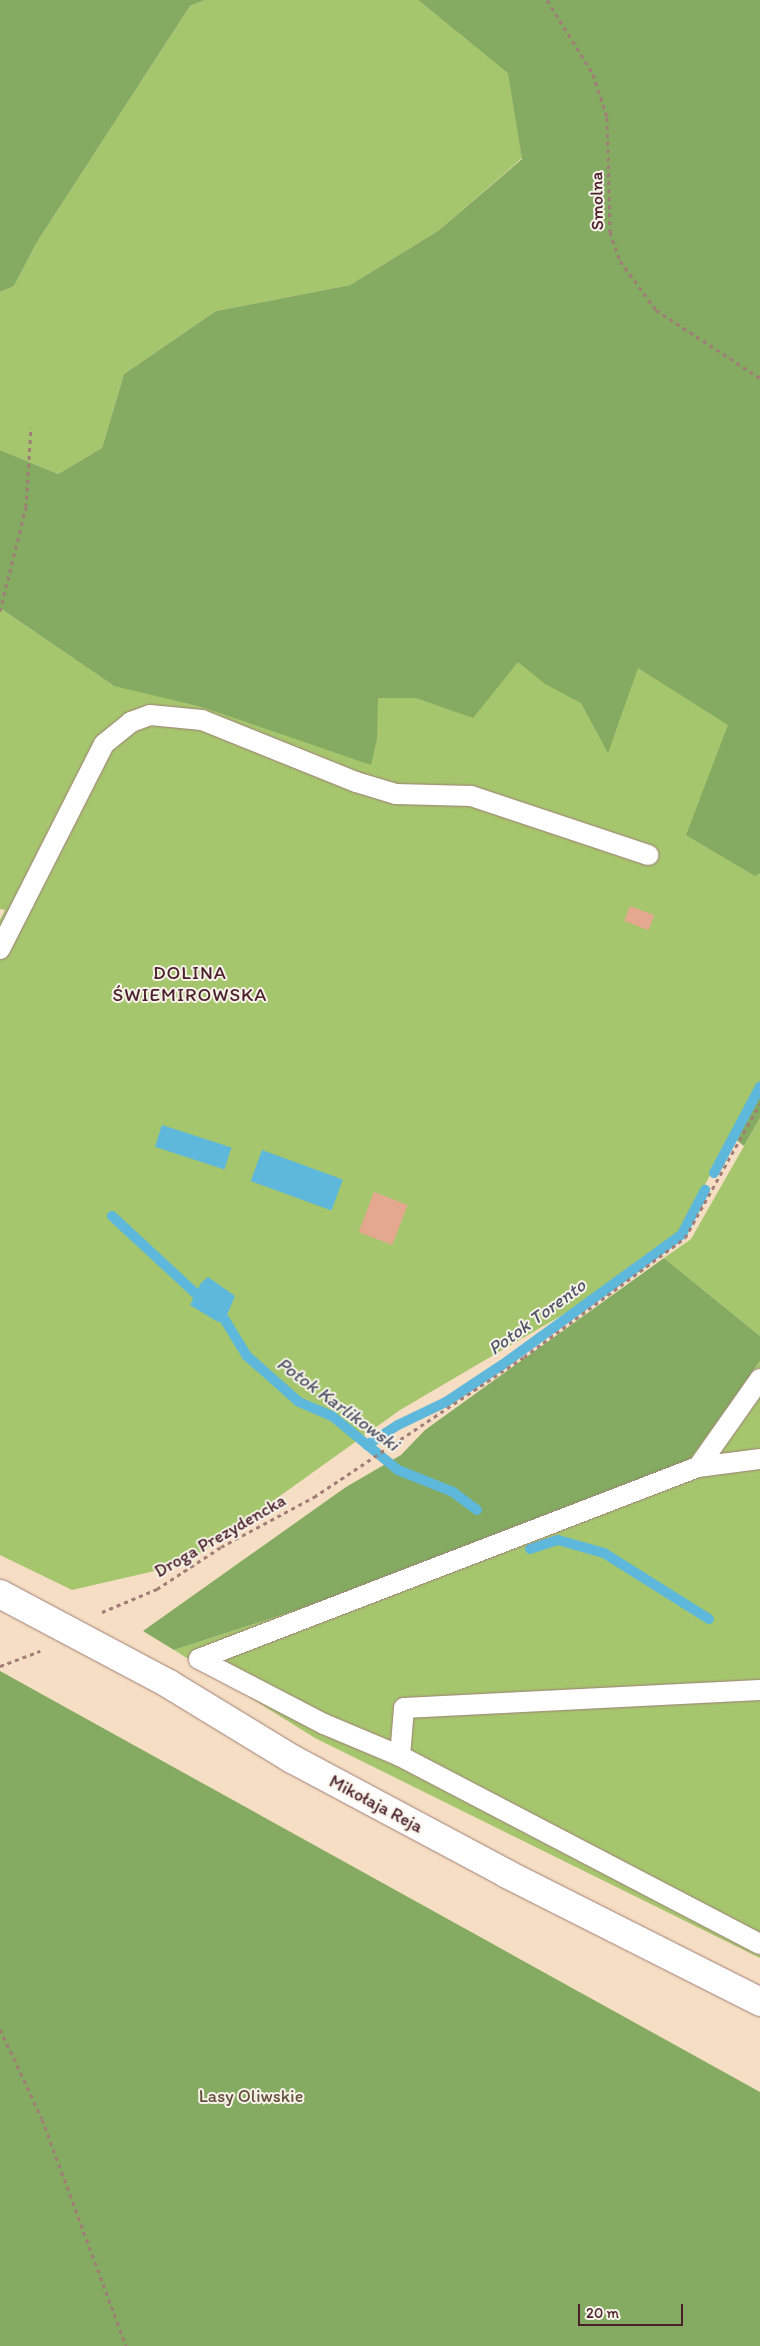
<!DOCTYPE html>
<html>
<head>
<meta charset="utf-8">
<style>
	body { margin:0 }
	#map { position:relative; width:760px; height:2346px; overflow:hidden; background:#f5dec3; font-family:Itim,sans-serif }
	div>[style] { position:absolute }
	.green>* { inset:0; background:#a6c66e }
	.forest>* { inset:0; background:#84ab61 }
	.water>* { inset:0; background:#5db8db; transform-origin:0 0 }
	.stream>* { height:10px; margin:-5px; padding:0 5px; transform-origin:5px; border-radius:5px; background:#5db8db }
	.building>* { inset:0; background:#e3a88e; transform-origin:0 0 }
	.path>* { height:3px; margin-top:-1.5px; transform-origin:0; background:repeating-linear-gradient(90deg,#a07e77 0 4px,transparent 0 8px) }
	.roads { filter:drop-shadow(0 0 1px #a07e77) drop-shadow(0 0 1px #a07e77) }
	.service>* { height:20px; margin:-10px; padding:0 10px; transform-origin:10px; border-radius:10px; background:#fff }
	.minor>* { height:28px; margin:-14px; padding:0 14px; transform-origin:14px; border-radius:14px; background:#fff }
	span { translate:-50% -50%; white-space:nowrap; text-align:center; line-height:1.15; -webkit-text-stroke:4px #f7f3e8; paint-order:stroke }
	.street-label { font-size:18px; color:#4a1f2b }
	.park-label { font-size:18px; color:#66513f }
	.neighbourhood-label { font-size:19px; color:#4a1f2b; letter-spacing:1px }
	.water-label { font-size:19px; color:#515569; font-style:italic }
	.scale { position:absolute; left:578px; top:2304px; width:105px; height:22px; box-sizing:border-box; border:2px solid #4a1f2b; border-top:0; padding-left:6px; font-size:15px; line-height:18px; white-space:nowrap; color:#4a1f2b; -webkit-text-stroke:4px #f7f3e8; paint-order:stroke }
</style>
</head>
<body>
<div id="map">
	<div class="green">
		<i style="clip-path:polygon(205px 0,418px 0,509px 73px,522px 158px,438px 231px,350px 285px,216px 311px,124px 374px,102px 448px,58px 474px,0 450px,0 292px,14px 286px,37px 242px,190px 6px)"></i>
		<i style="clip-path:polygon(760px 597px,760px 1081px,681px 1230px,569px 1311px,400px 1410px,185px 1564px,72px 1590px,0 1555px,0 920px,5px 910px,0 909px,0 608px,114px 686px)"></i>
		<i style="clip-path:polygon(760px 1118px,760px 1336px,664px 1258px,691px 1239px)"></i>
		<i style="clip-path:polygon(760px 1361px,760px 1958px,315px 1738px,174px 1650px,407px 1574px,742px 1387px)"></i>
	</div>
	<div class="forest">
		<i style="clip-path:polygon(0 0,205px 0,190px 6px,37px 242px,14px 286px,0 292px)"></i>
		<i style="clip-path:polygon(418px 0,760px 0,760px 873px,755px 876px,686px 835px,728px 725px,638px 668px,608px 753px,581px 703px,545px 684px,518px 662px,473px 718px,416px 698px,378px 698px,377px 739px,371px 765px,202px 707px,114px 686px,0 608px,0 450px,58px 474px,102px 448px,124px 374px,216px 311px,350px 285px,438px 231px,522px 159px,508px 73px)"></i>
		<i style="clip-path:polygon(760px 1081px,760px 1118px,744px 1146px,733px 1137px)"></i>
		<i style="clip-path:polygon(664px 1258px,760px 1336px,760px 1361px,689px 1460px,407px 1574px,174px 1650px,143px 1631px,346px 1487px,401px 1455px,425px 1430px)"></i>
		<i style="clip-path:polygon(0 1671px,760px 2092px,760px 2346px,0 2346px)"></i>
	</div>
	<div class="water">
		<i style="left:162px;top:1125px;width:73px;height:23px;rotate:18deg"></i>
		<i style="left:262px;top:1150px;width:86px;height:33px;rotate:20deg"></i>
		<i style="clip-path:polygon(208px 1277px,235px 1296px,225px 1320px,218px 1322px,190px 1305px,201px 1283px)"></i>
	</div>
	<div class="stream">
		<i style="left:714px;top:1173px;width:98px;rotate:-61.9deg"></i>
		<i style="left:112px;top:1216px;width:127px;rotate:42.8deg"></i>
		<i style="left:216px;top:1311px;width:13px;rotate:45deg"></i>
		<i style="left:225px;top:1320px;width:42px;rotate:58.6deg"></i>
		<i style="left:247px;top:1356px;width:69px;rotate:41.5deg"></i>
		<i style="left:299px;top:1402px;width:36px;rotate:23deg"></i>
		<i style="left:332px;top:1416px;width:85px;rotate:39.3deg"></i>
		<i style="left:398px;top:1470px;width:59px;rotate:21.8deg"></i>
		<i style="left:453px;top:1492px;width:30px;rotate:37deg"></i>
		<i style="left:367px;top:1445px;width:37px;rotate:-33deg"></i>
		<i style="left:398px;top:1425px;width:53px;rotate:-25.6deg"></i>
		<i style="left:446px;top:1402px;width:67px;rotate:-33.5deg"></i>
		<i style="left:502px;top:1365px;width:223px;rotate:-36deg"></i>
		<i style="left:682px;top:1234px;width:50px;rotate:-62.4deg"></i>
		<i style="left:530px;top:1549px;width:29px;rotate:-18deg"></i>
		<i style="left:558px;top:1540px;width:48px;rotate:15.8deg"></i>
		<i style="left:604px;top:1553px;width:124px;rotate:32.2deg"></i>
	</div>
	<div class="building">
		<i style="left:630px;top:906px;width:26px;height:16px;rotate:21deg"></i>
		<i style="left:374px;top:1192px;width:36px;height:43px;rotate:21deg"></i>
	</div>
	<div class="path">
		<i style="left:547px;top:0;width:87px;rotate:58.1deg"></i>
		<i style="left:593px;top:74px;width:45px;rotate:72deg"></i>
		<i style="left:607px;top:117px;width:115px;rotate:88.5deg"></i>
		<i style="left:610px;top:232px;width:31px;rotate:71deg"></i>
		<i style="left:620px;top:261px;width:61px;rotate:53.7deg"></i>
		<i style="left:656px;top:310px;width:124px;rotate:33.2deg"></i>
		<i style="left:0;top:611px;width:107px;rotate:-76deg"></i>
		<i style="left:26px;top:507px;width:80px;rotate:-86.4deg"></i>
		<i style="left:102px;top:1612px;width:60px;rotate:-22.7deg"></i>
		<i style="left:157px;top:1589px;width:77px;rotate:-33.3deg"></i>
		<i style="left:221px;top:1547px;width:106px;rotate:-28.3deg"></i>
		<i style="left:314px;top:1497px;width:252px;rotate:-33.7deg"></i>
		<i style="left:524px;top:1357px;width:200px;rotate:-36.5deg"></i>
		<i style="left:685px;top:1238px;width:154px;rotate:-60.9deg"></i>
		<i style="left:0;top:1666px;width:43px;rotate:-20.6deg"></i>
		<i style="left:0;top:2029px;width:99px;rotate:65deg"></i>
		<i style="left:42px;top:2119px;width:242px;rotate:69.7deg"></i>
	</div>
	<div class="roads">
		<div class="service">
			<i style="left:0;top:949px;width:230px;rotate:-63.1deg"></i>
			<i style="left:104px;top:744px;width:35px;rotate:-39deg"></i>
			<i style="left:131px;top:722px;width:20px;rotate:-20deg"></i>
			<i style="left:150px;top:715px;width:52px;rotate:5.5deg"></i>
			<i style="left:202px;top:720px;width:166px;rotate:21.9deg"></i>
			<i style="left:356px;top:782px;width:42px;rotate:16.7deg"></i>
			<i style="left:396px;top:794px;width:75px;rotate:1.5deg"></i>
			<i style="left:471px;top:796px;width:187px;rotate:18.4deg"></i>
			<i style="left:698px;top:1467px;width:108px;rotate:-54.8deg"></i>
			<i style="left:199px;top:1659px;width:141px;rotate:27.5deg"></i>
			<i style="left:324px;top:1724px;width:82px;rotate:22.8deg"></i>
			<i style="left:400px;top:1756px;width:406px;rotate:27.6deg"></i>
			<i style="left:199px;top:1659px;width:535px;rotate:-21.05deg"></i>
			<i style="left:698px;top:1467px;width:63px;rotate:-7.4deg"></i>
			<i style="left:400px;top:1756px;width:48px;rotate:-85.2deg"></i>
			<i style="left:404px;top:1708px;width:356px;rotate:-2.9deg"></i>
		</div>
		<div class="minor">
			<i style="left:0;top:1594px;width:191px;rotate:28deg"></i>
			<i style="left:169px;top:1684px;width:144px;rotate:31.4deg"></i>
			<i style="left:292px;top:1759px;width:244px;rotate:28.1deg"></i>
			<i style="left:507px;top:1874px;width:284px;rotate:26.8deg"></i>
		</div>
	</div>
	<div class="street-label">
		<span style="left:597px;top:201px;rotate:-91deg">Smolna</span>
		<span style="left:220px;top:1536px;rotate:-30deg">Droga Prezydencka</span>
		<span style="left:376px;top:1804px;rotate:28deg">Mikołaja Reja</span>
	</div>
	<div class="park-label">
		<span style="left:251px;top:2096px">Lasy Oliwskie</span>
	</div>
	<div class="neighbourhood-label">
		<span style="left:190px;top:984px">DOLINA<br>ŚWIEMIROWSKA</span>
	</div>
	<div class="water-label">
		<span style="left:537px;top:1317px;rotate:-36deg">Potok Torento</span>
		<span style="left:338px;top:1404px;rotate:36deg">Potok Karlikowski</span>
	</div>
	<div class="scale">20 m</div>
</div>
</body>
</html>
